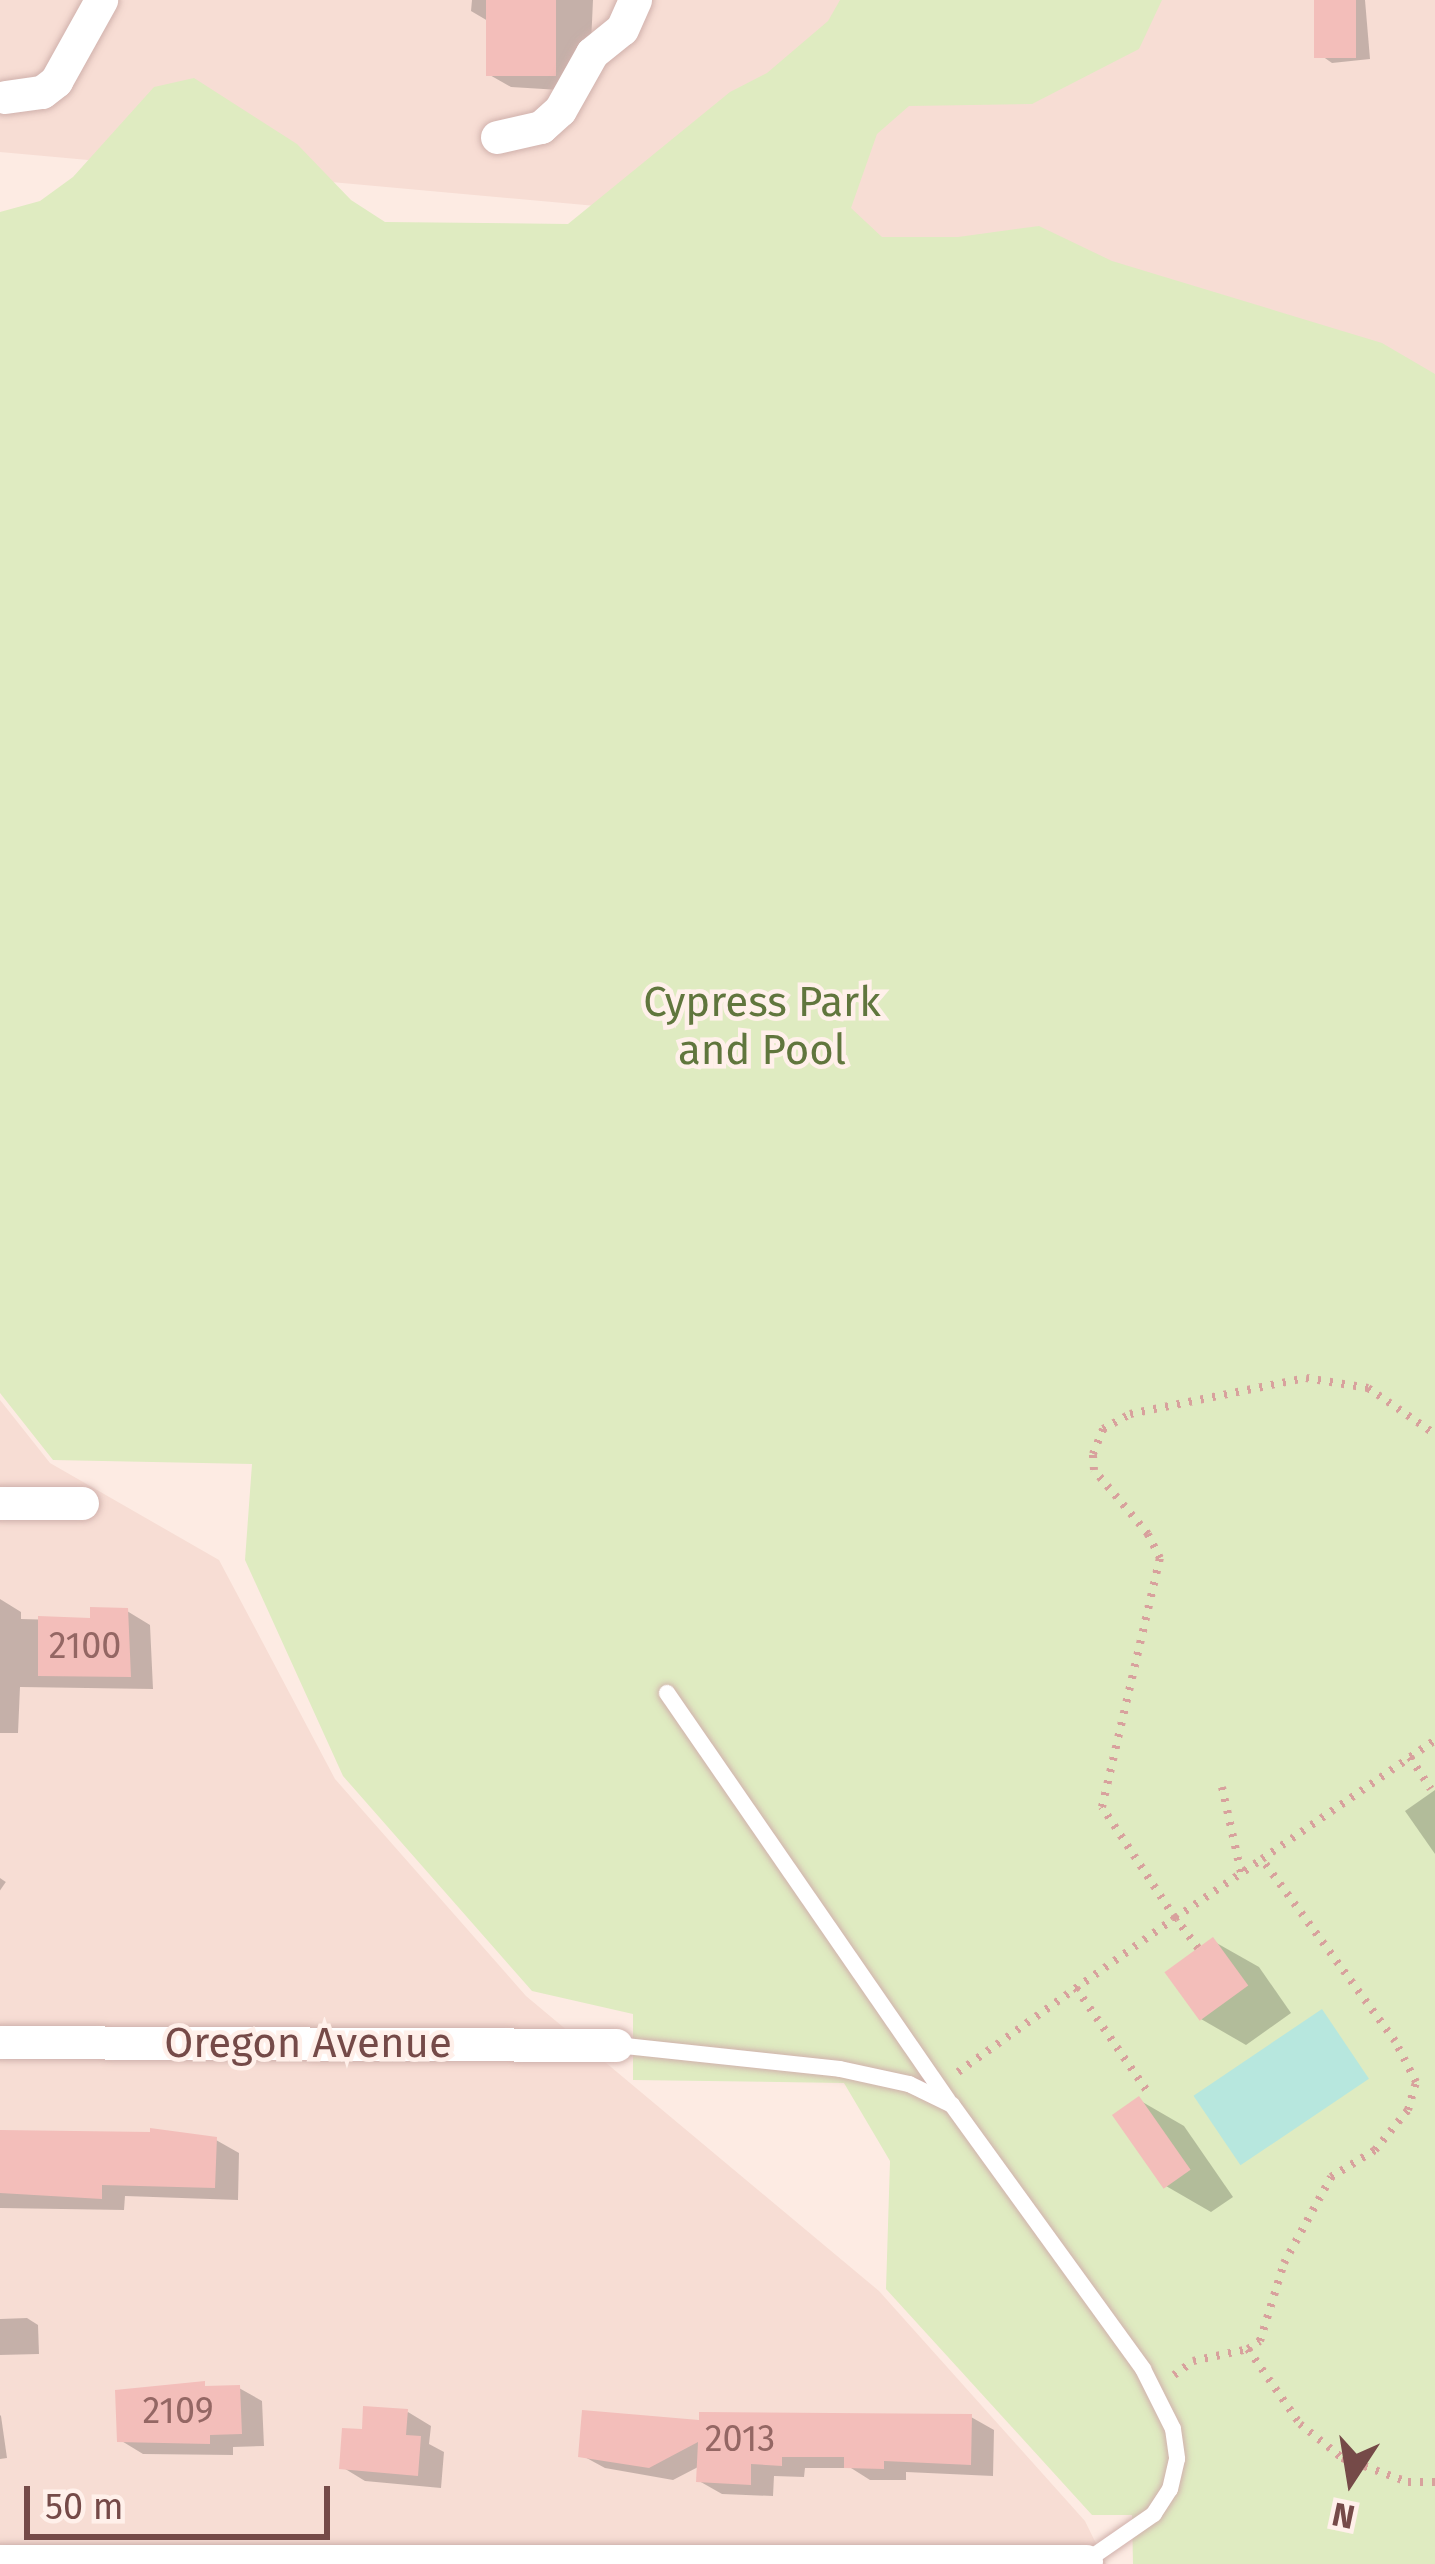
<!DOCTYPE html>
<html>
<head>
<meta charset="utf-8">
<style>
	body { margin:0 }
	#map { position:relative; width:1435px; height:2564px; overflow:hidden; background:#fdebe3; font-family:"Fira Sans",sans-serif }
	div>[style] { position:absolute }
	.residential>* { inset:0; background:#f7ddd4 }
	.green>* { inset:0; background:#dfebc1 }
	.water>* { inset:0; background:#b7e7de; transform-origin:0 0 }
	.shadow>* { inset:0; background:#0003; transform-origin:0 0 }
	.building>* { inset:0; background:#f3beba; transform-origin:0 0 }
	.path>* { height:8px; margin-top:-4px; transform-origin:0; background:repeating-linear-gradient(90deg,#d8a19d 0 3px,transparent 0 12px) }
	.roads { filter:drop-shadow(0 0 3px #d0b1ac) drop-shadow(0 0 3px #d0b1ac) }
	.service>* { height:16px; margin:-8px; padding:0 8px; transform-origin:8px; border-radius:8px; background:#fff }
	.minor>* { height:33px; margin:-16.5px; padding:0 16.5px; transform-origin:16.5px; border-radius:16.5px; background:#fff }
	span { translate:-50% -50%; white-space:nowrap; text-align:center; line-height:1.15; -webkit-text-stroke:9px #fff0ea; paint-order:stroke }
	.number-label { font-size:36px; color:#946764 }
	.number-label span { -webkit-text-stroke-width:0 }
	.park-label { font-size:42px; color:#60763d }
	.street-label { font-size:42px; color:#754a48 }
	.north { position:absolute; left:1291px; top:2420px; width:120px; height:120px; -webkit-text-stroke:9px #fff0ea; paint-order:stroke; rotate:192deg; font-size:33px; font-weight:700; line-height:48px; text-align:center; color:#754a48 }
	.north::after { content:''; display:block; margin:auto; width:42px; height:54px; background:#754a48; clip-path:polygon(50% 0,100% 100%,50% 72%,0 100%) }
	.scale { position:absolute; left:24px; top:2486px; width:306px; height:54px; box-sizing:border-box; border:6px solid #754a48; border-top:0; padding-left:15px; font-size:36px; line-height:42px; white-space:nowrap; color:#754a48; -webkit-text-stroke:9px #fff0ea; paint-order:stroke }
</style>
</head>
<body>
<div id="map">
	<div class="residential">
		<i style="clip-path:polygon(0 0,1435px 0,1435px 572px,817px 226px,0 152px)"></i>
		<i style="clip-path:polygon(0 1400px,50px 1463px,219px 1560px,335px 1779px,526px 1996px,879px 2291px,1085px 2521px,1106px 2564px,0 2564px)"></i>
	</div>
	<div class="green">
		<i style="clip-path:polygon(840px 0,1162px 0,1139px 49px,1032px 104px,909px 106px,877px 134px,851px 208px,882px 237px,958px 237px,1039px 226px,1112px 261px,1382px 343px,1435px 374px,1435px 2564px,1133px 2564px,1132px 2515px,1092px 2515px,886px 2289px,890px 2161px,844px 2083px,633px 2080px,633px 2014px,532px 1991px,343px 1776px,245px 1560px,252px 1464px,53px 1460px,0 1393px,0 212px,40px 201px,73px 177px,154px 87px,194px 78px,297px 144px,351px 200px,385px 222px,568px 224px,730px 92px,767px 73px,828px 21px)"></i>
	</div>
	<div class="water">
		<i style="left:1322px;top:2009px;width:84px;height:155px;rotate:56deg"></i>
	</div>
	<div class="shadow">
		<i style="clip-path:polygon(472px 0,593px 0,590px 67px,576px 91px,511px 87px,488px 74px,488px 21px,471px 11px)"></i>
		<i style="clip-path:polygon(1317px 0,1365px 0,1370px 59px,1332px 63px,1322px 56px)"></i>
		<i style="clip-path:polygon(0 1599px,21px 1612px,21px 1619px,93px 1621px,127px 1611px,150px 1625px,153px 1689px,20px 1687px,18px 1733px,0 1733px)"></i>
		<i style="clip-path:polygon(1435px 1790px,1435px 1854px,1405px 1811px)"></i>
		<i style="left:0;top:1878px;width:7px;height:53px;rotate:34deg"></i>
		<i style="clip-path:polygon(1213px 1941px,1259px 1967px,1291px 2013px,1246px 2045px,1201px 2019px)"></i>
		<i style="clip-path:polygon(1139px 2100px,1184px 2126px,1233px 2197px,1211px 2212px,1166px 2186px)"></i>
		<i style="clip-path:polygon(0 2133px,216px 2140px,239px 2153px,238px 2200px,125px 2196px,124px 2210px,0 2208px)"></i>
		<i style="clip-path:polygon(27px 2318px,38px 2325px,39px 2354px,0 2355px,0 2319px)"></i>
		<i style="clip-path:polygon(239px 2388px,262px 2401px,264px 2446px,233px 2447px,233px 2455px,143px 2454px,120px 2440px)"></i>
		<i style="clip-path:polygon(408px 2412px,431px 2426px,429px 2444px,444px 2452px,441px 2488px,365px 2481px,342px 2467px)"></i>
		<i style="clip-path:polygon(0 2415px,1px 2416px,7px 2458px,0 2459px)"></i>
		<i style="clip-path:polygon(971px 2417px,994px 2430px,993px 2476px,906px 2472px,906px 2480px,870px 2480px,851px 2468px,805px 2468px,804px 2477px,774px 2476px,773px 2496px,722px 2494px,699px 2481px,700px 2466px,673px 2480px,605px 2468px,581px 2455px,702px 2424px)"></i>
	</div>
	<div class="building">
		<i style="left:486px;top:0;width:70px;height:76px"></i>
		<i style="left:1314px;top:0;width:42px;height:58px"></i>
		<i style="clip-path:polygon(90px 1607px,128px 1608px,131px 1677px,38px 1676px,38px 1616px,90px 1618px)"></i>
		<i style="left:1213px;top:1937px;width:60px;height:60px;rotate:54deg"></i>
		<i style="left:1139px;top:2096px;width:90px;height:33px;rotate:55deg"></i>
		<i style="clip-path:polygon(150px 2128px,217px 2137px,215px 2188px,102px 2185px,102px 2199px,0 2193px,0 2130px,150px 2132px)"></i>
		<i style="clip-path:polygon(205px 2381px,205px 2386px,240px 2385px,242px 2434px,210px 2435px,210px 2444px,117px 2442px,115px 2390px)"></i>
		<i style="clip-path:polygon(363px 2406px,408px 2409px,406px 2435px,421px 2436px,418px 2476px,339px 2469px,342px 2428px,362px 2429px)"></i>
		<i style="clip-path:polygon(582px 2410px,699px 2420px,699px 2412px,972px 2414px,971px 2465px,884px 2461px,884px 2469px,844px 2468px,844px 2457px,782px 2457px,782px 2466px,751px 2464px,751px 2485px,696px 2482px,698px 2442px,649px 2468px,578px 2457px)"></i>
	</div>
	<div class="path">
		<i style="left:1410px;top:1757px;width:38px;rotate:57deg"></i>
		<i style="left:1222px;top:1787px;width:88px;rotate:77.5deg"></i>
		<i style="left:1198px;top:1948px;width:38px;rotate:-127deg"></i>
		<i style="left:1175px;top:1918px;width:105px;rotate:-34.1deg"></i>
		<i style="left:1076px;top:1988px;width:125px;rotate:55.4deg"></i>
		<i style="left:958px;top:2072px;width:266px;rotate:-35.4deg"></i>
		<i style="left:1175px;top:1918px;width:133px;rotate:-123.3deg"></i>
		<i style="left:1102px;top:1807px;width:256px;rotate:-76.9deg"></i>
		<i style="left:1160px;top:1558px;width:27px;rotate:-117deg"></i>
		<i style="left:1148px;top:1534px;width:84px;rotate:-130.2deg"></i>
		<i style="left:1094px;top:1470px;width:16px;rotate:-94deg"></i>
		<i style="left:1093px;top:1454px;width:27px;rotate:-68deg"></i>
		<i style="left:1103px;top:1429px;width:31px;rotate:-29deg"></i>
		<i style="left:1130px;top:1414px;width:180px;rotate:-11.6deg"></i>
		<i style="left:1306px;top:1378px;width:63px;rotate:9.2deg"></i>
		<i style="left:1368px;top:1388px;width:81px;rotate:34.5deg"></i>
		<i style="left:1248px;top:2349px;width:91px;rotate:55.3deg"></i>
		<i style="left:1300px;top:2424px;width:54px;rotate:39deg"></i>
		<i style="left:1342px;top:2458px;width:70px;rotate:20deg"></i>
		<i style="left:1408px;top:2482px;width:27px"></i>
		<i style="left:1174px;top:2375px;width:24px;rotate:-36deg"></i>
		<i style="left:1193px;top:2361px;width:56px;rotate:-12.3deg"></i>
		<i style="left:1248px;top:2349px;width:14px;rotate:-34deg"></i>
		<i style="left:1260px;top:2341px;width:82px;rotate:-72.9deg"></i>
		<i style="left:1284px;top:2263px;width:98px;rotate:-61.3deg"></i>
		<i style="left:1331px;top:2177px;width:52px;rotate:-31.5deg"></i>
		<i style="left:1375px;top:2150px;width:52px;rotate:-50.5deg"></i>
		<i style="left:1408px;top:2110px;width:29px;rotate:-74deg"></i>
		<i style="left:1416px;top:2082px;width:46px;rotate:-117.1deg"></i>
		<i style="left:1395px;top:2041px;width:225px;rotate:-126.2deg"></i>
		<i style="left:1262px;top:1859px;width:210px;rotate:-34.5deg"></i>
	</div>
	<div class="roads">
		<div class="service">
			<i style="left:667px;top:1693px;width:495px;rotate:55.4deg"></i>
			<i style="left:616px;top:2045px;width:225px;rotate:6.1deg"></i>
			<i style="left:840px;top:2069px;width:71px;rotate:12.3deg"></i>
			<i style="left:909px;top:2084px;width:48px;rotate:26deg"></i>
			<i style="left:952px;top:2105px;width:326px;rotate:54.1deg"></i>
			<i style="left:1143px;top:2369px;width:67px;rotate:63.4deg"></i>
			<i style="left:1173px;top:2429px;width:30px;rotate:82deg"></i>
			<i style="left:1177px;top:2459px;width:31px;rotate:103deg"></i>
			<i style="left:1170px;top:2489px;width:30px;rotate:123deg"></i>
			<i style="left:1154px;top:2514px;width:83px;rotate:145.3deg"></i>
		</div>
		<div class="minor">
			<i style="left:5px;top:97px;width:37px;rotate:-8deg"></i>
			<i style="left:42px;top:92px;width:18px;rotate:-38deg"></i>
			<i style="left:56px;top:81px;width:93px;rotate:-60.9deg"></i>
			<i style="left:497px;top:137px;width:45px;rotate:-12.8deg"></i>
			<i style="left:541px;top:127px;width:25px;rotate:-42deg"></i>
			<i style="left:560px;top:110px;width:65px;rotate:-60.7deg"></i>
			<i style="left:592px;top:53px;width:38px;rotate:-39deg"></i>
			<i style="left:622px;top:29px;width:32px;rotate:-66deg"></i>
			<i style="left:0;top:1503px;width:82px"></i>
			<i style="left:0;top:2042px;width:616px;rotate:0.28deg"></i>
			<i style="left:0;top:2561px;width:1086px"></i>
		</div>
	</div>
	<div class="number-label">
		<span style="left:85px;top:1647px">2100</span>
		<span style="left:178px;top:2412px">2109</span>
		<span style="left:740px;top:2440px">2013</span>
	</div>
	<div class="park-label">
		<span style="left:762px;top:1026px">Cypress Park<br>and Pool</span>
	</div>
	<div class="street-label">
		<span style="left:308px;top:2043px">Oregon Avenue</span>
	</div>
	<div class="north">N</div>
	<div class="scale">50 m</div>
</div>
</body>
</html>
